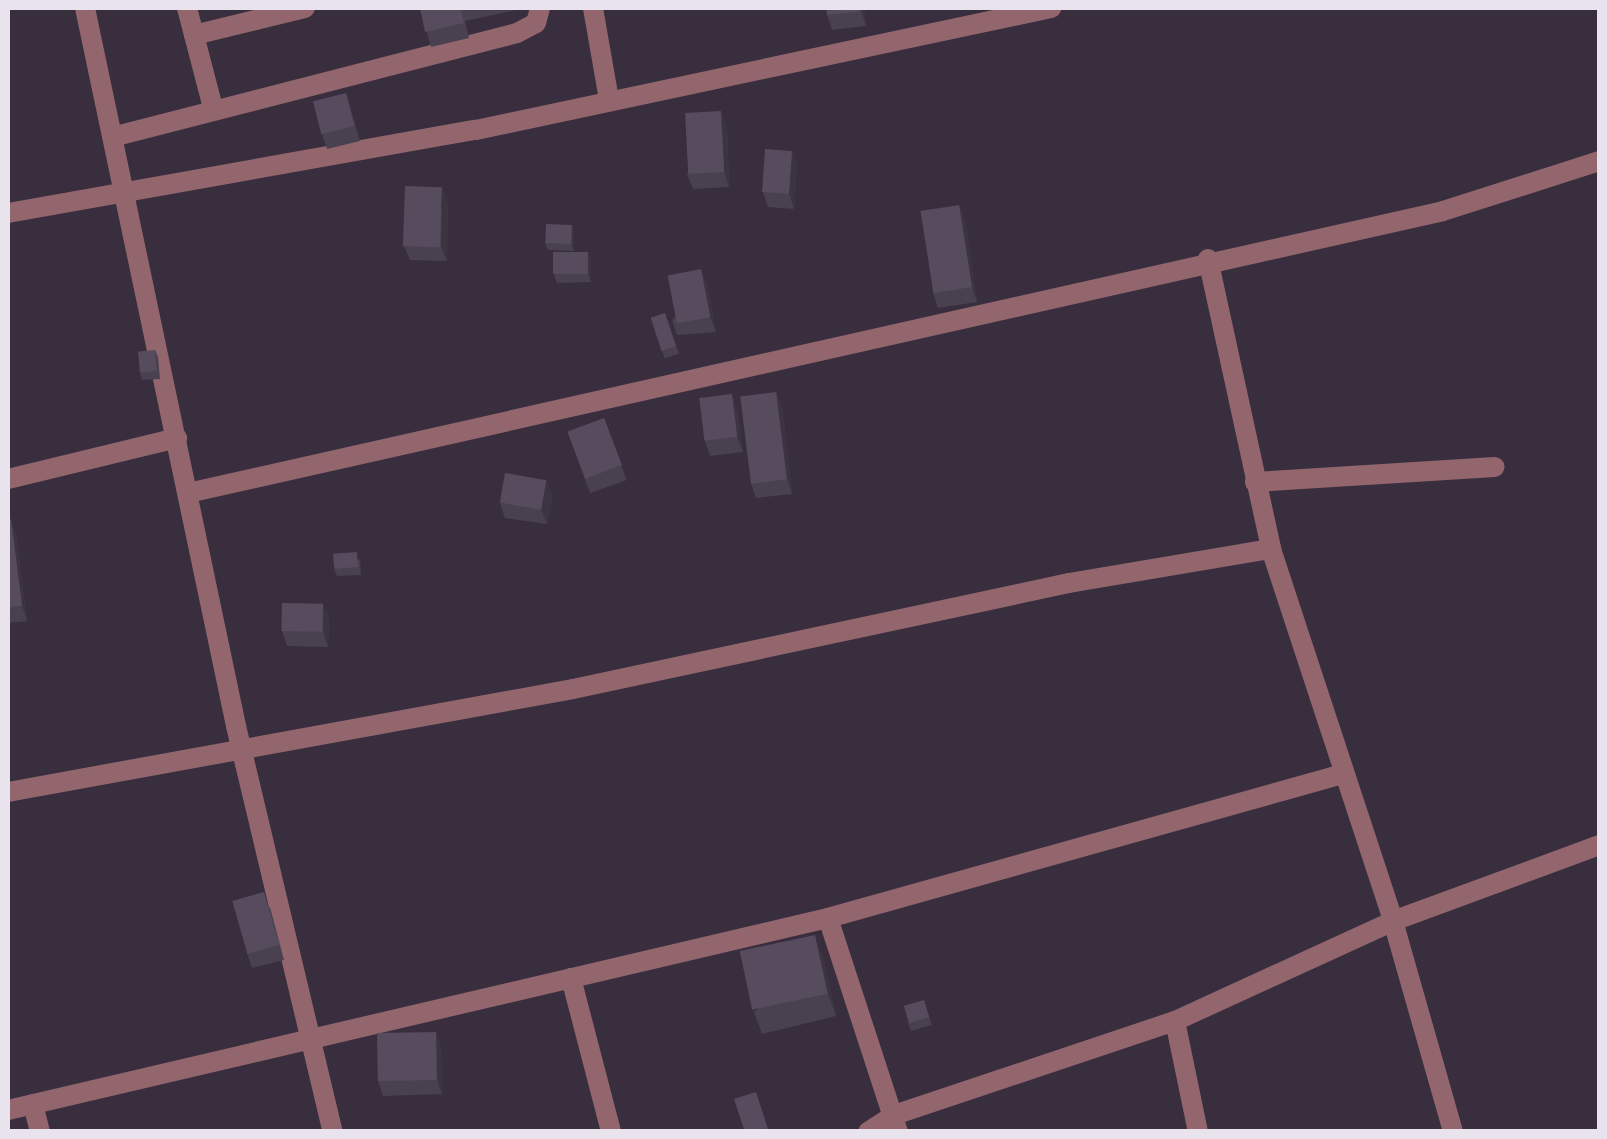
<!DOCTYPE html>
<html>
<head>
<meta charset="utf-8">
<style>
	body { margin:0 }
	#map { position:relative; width:1607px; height:1139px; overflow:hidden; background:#382e3e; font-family:Rubik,sans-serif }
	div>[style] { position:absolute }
	.minor>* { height:20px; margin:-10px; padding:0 10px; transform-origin:10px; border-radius:10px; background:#93666e }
	.wall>* { inset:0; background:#4a4150; transform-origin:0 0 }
	.shaded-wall>* { inset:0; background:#3c3541 }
	.building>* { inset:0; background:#564c5d; transform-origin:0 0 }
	span { translate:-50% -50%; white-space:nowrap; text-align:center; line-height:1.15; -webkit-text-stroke:10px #2e2434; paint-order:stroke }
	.frame { position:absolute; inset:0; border:10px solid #e9e3ed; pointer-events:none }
</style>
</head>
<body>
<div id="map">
	<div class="minor">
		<i style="left:85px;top:8px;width:734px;rotate:78.12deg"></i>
		<i style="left:236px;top:726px;width:417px;rotate:76.6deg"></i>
		<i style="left:187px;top:8px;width:103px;rotate:75.4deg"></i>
		<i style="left:593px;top:8px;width:93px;rotate:80.1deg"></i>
		<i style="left:194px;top:35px;width:114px;rotate:-13.7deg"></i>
		<i style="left:116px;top:136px;width:414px;rotate:-14.4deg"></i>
		<i style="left:517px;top:33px;width:21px;rotate:-28deg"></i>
		<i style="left:536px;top:23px;width:16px;rotate:-75deg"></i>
		<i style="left:8px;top:213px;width:475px;rotate:-10.1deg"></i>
		<i style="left:476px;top:130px;width:588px;rotate:-11.98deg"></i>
		<i style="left:1208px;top:259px;width:297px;rotate:77.7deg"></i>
		<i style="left:1271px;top:549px;width:391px;rotate:71.8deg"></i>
		<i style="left:1393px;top:921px;width:219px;rotate:74.1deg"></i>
		<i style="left:8px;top:479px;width:174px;rotate:-13.6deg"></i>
		<i style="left:1255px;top:482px;width:240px;rotate:-3.6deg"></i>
		<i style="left:188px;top:493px;width:1286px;rotate:-12.66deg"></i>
		<i style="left:1443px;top:211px;width:165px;rotate:-17.7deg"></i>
		<i style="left:8px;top:792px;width:574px;rotate:-10.33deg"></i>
		<i style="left:573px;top:689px;width:507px;rotate:-12.06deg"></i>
		<i style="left:1069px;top:583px;width:205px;rotate:-9.6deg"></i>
		<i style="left:828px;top:918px;width:225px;rotate:71.9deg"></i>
		<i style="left:571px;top:978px;width:159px;rotate:75.4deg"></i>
		<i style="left:1175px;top:1021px;width:113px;rotate:78.3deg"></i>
		<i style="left:33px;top:1104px;width:29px;rotate:76deg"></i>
		<i style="left:8px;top:1110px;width:842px;rotate:-13.18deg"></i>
		<i style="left:828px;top:918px;width:535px;rotate:-15.62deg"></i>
		<i style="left:868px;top:1132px;width:31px;rotate:-33deg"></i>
		<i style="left:894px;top:1115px;width:296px;rotate:-18.5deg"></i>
		<i style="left:1175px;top:1021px;width:240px;rotate:-24.6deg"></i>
		<i style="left:1393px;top:921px;width:221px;rotate:-20.2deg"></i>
	</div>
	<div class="wall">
		<i style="clip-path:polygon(420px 8px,516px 8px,516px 10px,465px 21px,469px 38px,431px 47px)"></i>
		<i style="clip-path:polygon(864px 8px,866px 26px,832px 30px,827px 15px)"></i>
		<i style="clip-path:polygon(346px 93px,360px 141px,327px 149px,322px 134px)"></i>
		<i style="clip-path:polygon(727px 126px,729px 187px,693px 189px,687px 174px)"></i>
		<i style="clip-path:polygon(792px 151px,797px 166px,794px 209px,768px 207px,763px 192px)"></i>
		<i style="clip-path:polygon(448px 202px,447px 261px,410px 260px,404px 246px)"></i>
		<i style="clip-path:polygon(959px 205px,965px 220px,977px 302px,938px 308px,933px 293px)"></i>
		<i style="clip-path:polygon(572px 225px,574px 233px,574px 251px,548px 250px,545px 243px)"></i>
		<i style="clip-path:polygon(591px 259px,591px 282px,557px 283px,554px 275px)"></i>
		<i style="clip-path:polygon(707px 284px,716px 332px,677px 335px,672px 320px)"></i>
		<i style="left:665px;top:313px;width:43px;height:15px;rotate:71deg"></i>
		<i style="clip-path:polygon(155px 350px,158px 357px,160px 379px,142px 380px,140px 373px)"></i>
		<i style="clip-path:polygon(776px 392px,782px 407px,792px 494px,756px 498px,751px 483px)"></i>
		<i style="clip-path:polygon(737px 409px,743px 452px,710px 456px,705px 441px)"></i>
		<i style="left:604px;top:418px;width:66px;height:39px;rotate:70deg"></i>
		<i style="clip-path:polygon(546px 480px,552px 495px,547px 524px,505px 518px,500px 503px)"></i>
		<i style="clip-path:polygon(8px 520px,16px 534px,27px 621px,8px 623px)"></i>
		<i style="clip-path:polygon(360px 559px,361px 575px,337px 576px,334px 569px)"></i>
		<i style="clip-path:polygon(323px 604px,329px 619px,328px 647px,287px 646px,282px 631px)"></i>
		<i style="clip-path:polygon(270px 907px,284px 960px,252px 968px,247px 953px)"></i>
		<i style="clip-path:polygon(823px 957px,836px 1016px,762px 1034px,754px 1012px)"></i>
		<i style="clip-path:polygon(924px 1000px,932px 1025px,911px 1031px,908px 1023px)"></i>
		<i style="clip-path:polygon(436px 1032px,441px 1047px,442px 1094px,383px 1096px,378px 1081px)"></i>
	</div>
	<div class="shaded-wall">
		<i style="clip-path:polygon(860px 8px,864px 8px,866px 26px)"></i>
		<i style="clip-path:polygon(721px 111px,727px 126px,729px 187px,724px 172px)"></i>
		<i style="clip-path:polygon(792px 151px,797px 166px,794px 209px,789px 194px)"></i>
		<i style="clip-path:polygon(442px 187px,448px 202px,447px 261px,441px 246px)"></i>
		<i style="clip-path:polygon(959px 205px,965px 220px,977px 302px,972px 287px)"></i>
		<i style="clip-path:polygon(572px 225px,574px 233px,574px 251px,571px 243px)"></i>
		<i style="clip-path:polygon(588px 252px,591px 259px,591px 282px,588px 274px)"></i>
		<i style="clip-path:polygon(701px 269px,707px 284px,716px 332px,710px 317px)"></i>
		<i style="clip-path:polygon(776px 392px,782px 407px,792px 494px,787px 479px)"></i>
		<i style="clip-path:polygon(732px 394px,737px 409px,743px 452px,737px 437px)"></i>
		<i style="clip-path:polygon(546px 480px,552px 495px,547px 524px,541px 509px)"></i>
		<i style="clip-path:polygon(11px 519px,16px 534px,27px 621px,22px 606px)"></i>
		<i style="clip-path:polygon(323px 604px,329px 619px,328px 647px,323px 632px)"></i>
		<i style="clip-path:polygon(815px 935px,823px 957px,836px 1016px,828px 994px)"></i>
		<i style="clip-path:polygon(436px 1032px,441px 1047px,442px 1094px,437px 1080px)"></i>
	</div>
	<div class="building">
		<i style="clip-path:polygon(420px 8px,460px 8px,464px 23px,425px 32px)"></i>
		<i style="clip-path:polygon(826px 8px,860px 8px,861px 11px,827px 15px)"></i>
		<i style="left:346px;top:93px;width:34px;height:34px;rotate:76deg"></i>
		<i style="left:721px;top:111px;width:61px;height:36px;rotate:87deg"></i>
		<i style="left:765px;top:149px;width:27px;height:43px;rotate:4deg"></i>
		<i style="left:405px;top:186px;width:37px;height:60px;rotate:2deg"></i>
		<i style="left:959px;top:205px;width:83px;height:39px;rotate:81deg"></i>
		<i style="left:546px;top:224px;width:26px;height:19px;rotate:2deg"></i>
		<i style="left:588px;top:252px;width:22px;height:35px;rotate:90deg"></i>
		<i style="left:701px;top:269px;width:49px;height:34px;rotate:79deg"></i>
		<i style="left:665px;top:313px;width:35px;height:15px;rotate:72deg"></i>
		<i style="left:155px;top:350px;width:21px;height:17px;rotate:85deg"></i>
		<i style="left:776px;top:392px;width:88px;height:36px;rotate:83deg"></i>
		<i style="left:732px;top:394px;width:43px;height:33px;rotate:83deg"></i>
		<i style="left:604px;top:418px;width:50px;height:39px;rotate:69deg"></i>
		<i style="left:505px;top:473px;width:42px;height:30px;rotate:10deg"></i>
		<i style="clip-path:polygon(11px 519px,22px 606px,8px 607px,8px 520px)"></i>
		<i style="left:357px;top:552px;width:15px;height:24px;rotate:86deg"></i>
		<i style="left:282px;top:603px;width:41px;height:28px;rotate:1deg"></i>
		<i style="left:264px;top:892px;width:55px;height:33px;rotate:74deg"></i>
		<i style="left:815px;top:935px;width:60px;height:77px;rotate:78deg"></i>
		<i style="left:924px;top:1000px;width:18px;height:21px;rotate:74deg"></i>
		<i style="left:436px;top:1032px;width:48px;height:59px;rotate:89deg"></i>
		<i style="clip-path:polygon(756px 1092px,769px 1132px,745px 1132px,734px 1099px)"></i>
	</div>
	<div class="frame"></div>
</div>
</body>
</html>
